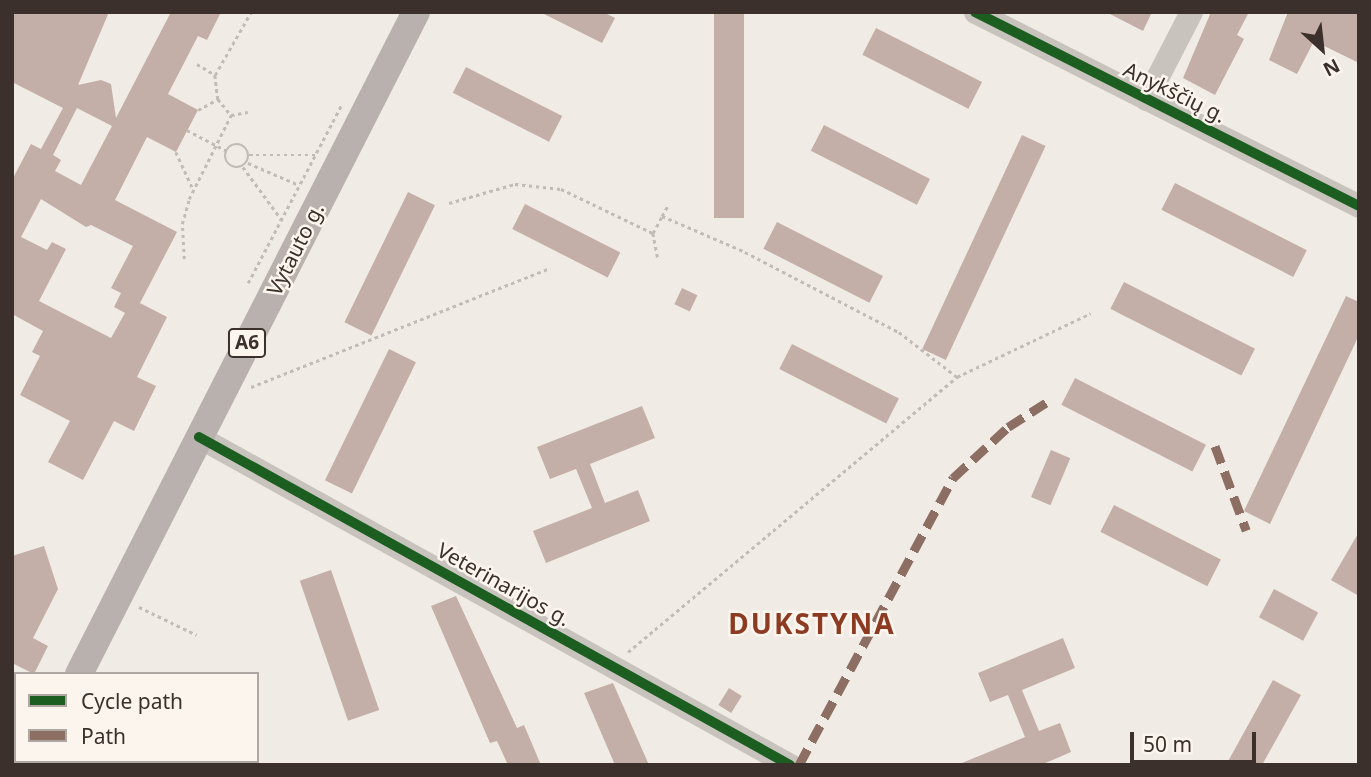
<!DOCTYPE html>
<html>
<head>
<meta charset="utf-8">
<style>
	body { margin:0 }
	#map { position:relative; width:1371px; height:777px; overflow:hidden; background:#f0ebe5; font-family:"Noto Sans",sans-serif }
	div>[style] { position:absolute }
	.building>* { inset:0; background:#c3afa7; transform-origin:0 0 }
	.path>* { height:2.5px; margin-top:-1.25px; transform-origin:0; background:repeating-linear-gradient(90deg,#c2bbb6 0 3.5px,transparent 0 7px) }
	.path>.ring { margin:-1.25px; padding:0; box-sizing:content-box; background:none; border:2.5px solid #c2bbb6; border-radius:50% }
	.minor>* { height:23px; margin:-11.5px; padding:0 11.5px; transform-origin:11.5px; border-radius:11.5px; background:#c9c3be }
	.major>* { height:28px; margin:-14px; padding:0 14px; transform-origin:14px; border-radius:14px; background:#b8b1ad }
	.quiet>* { height:9px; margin-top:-4.5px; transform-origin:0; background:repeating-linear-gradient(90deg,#8d6e63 0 18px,transparent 0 27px) }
	.cycleway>* { height:10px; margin:-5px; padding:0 5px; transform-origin:5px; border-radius:5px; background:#1b5e20 }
	span { translate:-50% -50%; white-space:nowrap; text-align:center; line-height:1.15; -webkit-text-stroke:5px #fbf5ee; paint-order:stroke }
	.shield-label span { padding:2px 5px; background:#fbf5ee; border:2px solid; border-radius:5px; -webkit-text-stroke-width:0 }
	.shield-label { font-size:19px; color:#3b302b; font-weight:700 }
	.street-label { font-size:21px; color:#3b302b }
	.district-label { font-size:28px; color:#8c3b22; font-weight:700; letter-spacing:2px }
	.frame { position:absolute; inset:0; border:14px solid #3b302b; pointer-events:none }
	.legend { position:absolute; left:14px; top:672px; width:245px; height:91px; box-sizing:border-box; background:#fbf5ee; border:2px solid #aea6a0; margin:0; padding:9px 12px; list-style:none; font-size:21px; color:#3b302b }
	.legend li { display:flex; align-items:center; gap:14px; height:35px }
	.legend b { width:35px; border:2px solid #aea6a0 }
	.north { position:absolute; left:1287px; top:14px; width:70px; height:70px; -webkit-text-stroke:5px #fbf5ee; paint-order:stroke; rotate:153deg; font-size:19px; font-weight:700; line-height:28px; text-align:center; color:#3b302b }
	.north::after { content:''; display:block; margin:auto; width:24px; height:32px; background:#3b302b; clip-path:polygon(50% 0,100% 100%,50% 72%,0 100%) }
	.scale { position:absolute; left:1130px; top:732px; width:126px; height:32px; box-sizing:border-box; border:4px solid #3b302b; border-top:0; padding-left:9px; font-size:21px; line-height:24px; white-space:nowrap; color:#3b302b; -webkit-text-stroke:5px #fbf5ee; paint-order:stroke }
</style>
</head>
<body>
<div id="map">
	<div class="building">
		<i style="clip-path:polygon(evenodd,12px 12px,109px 12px,78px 85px,101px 80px,111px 84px,116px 118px,171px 12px,221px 12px,207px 40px,198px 36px,168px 94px,198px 110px,176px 152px,147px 137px,115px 200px,177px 232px,140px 303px,167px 317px,137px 377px,156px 386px,134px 431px,114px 421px,83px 480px,48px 462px,70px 421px,20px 395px,40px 356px,32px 352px,43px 331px,12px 314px,12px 180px,31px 144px,41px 149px,63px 108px,12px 82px,12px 12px,77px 108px,112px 126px,81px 185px,55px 171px,61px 160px,53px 155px,77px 108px,12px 12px,41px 199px,86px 227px,91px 225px,133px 246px,111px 288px,121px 293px,114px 307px,125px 313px,111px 338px,39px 301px,66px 249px,52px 242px,47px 250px,21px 237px,41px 199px)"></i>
		<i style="clip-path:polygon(540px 12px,603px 12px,615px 18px,602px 43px)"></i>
		<i style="left:714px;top:12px;width:30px;height:206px"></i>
		<i style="clip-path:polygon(1106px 12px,1152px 12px,1143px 31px)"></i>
		<i style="clip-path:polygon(1211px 12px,1249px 12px,1237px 35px,1244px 39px,1215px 95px,1183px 78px)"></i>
		<i style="clip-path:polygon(1288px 12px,1359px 12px,1359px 63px,1314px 41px,1297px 74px,1269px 60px)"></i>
		<i style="left:876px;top:28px;width:119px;height:30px;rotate:27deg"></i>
		<i style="left:466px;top:67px;width:108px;height:29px;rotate:27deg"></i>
		<i style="left:824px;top:125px;width:119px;height:29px;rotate:27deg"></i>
		<i style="left:1022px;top:135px;width:26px;height:236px;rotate:25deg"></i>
		<i style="left:1175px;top:183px;width:148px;height:30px;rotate:27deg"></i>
		<i style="left:408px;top:192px;width:30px;height:145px;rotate:26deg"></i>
		<i style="left:525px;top:204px;width:107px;height:28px;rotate:27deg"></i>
		<i style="left:777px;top:222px;width:119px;height:30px;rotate:27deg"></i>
		<i style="left:1124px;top:282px;width:147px;height:30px;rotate:27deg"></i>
		<i style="left:682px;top:288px;width:17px;height:18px;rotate:25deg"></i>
		<i style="clip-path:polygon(1346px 296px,1359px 302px,1359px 335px,1270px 524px,1244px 511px)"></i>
		<i style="left:792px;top:344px;width:120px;height:28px;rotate:27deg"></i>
		<i style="left:389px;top:349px;width:30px;height:146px;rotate:26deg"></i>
		<i style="left:1075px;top:378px;width:147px;height:30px;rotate:27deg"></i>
		<i style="clip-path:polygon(642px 406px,655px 438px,590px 464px,605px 503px,638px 490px,650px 521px,546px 563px,533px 531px,592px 508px,576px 469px,550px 479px,537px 447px)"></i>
		<i style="left:1051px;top:450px;width:21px;height:51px;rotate:23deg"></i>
		<i style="left:1114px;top:505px;width:120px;height:30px;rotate:27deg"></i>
		<i style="clip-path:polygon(1359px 532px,1359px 596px,1331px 580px)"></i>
		<i style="clip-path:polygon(44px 546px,58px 589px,33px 638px,48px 646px,34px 674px,12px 663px,12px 556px)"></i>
		<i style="left:331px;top:570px;width:148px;height:33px;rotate:71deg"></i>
		<i style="left:1274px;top:589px;width:50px;height:32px;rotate:28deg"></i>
		<i style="clip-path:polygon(456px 596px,517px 728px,524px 725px,541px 765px,508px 765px,497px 741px,490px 743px,431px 606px)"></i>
		<i style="clip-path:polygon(1063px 638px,1075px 668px,1022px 690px,1039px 731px,1060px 723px,1071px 752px,1041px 765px,957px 765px,1025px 737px,1008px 695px,990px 702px,978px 673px)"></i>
		<i style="clip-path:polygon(1273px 680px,1301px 695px,1262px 765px,1226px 765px)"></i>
		<i style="clip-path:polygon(613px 683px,649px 765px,615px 765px,584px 693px)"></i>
		<i style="left:729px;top:688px;width:15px;height:20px;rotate:32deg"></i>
	</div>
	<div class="path">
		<i style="left:197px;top:64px;width:21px;rotate:31deg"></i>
		<i style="left:215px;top:75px;width:24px;rotate:83deg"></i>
		<i style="left:215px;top:75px;width:73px;rotate:-60.3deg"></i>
		<i style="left:198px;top:110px;width:23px;rotate:-29deg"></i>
		<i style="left:218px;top:99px;width:21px;rotate:51deg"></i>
		<i style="left:187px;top:130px;width:45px;rotate:27.7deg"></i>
		<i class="ring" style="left:225px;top:144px;width:21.5px;height:21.5px"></i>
		<i style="left:176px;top:152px;width:41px;rotate:65.3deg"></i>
		<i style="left:249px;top:155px;width:67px"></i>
		<i style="left:248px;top:163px;width:56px;rotate:23.3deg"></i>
		<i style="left:243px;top:167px;width:66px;rotate:53.7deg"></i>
		<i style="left:449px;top:203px;width:69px;rotate:-16.1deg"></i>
		<i style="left:515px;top:184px;width:46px;rotate:6.2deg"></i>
		<i style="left:561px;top:189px;width:102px;rotate:25.6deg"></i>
		<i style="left:653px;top:233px;width:19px;rotate:-62deg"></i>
		<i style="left:662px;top:216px;width:90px;rotate:23.4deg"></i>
		<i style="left:745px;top:252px;width:174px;rotate:27.5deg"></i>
		<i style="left:899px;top:332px;width:73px;rotate:37.8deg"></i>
		<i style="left:662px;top:216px;width:13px;rotate:-61deg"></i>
		<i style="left:653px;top:233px;width:25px;rotate:79deg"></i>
		<i style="left:184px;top:259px;width:35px;rotate:-93deg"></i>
		<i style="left:182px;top:224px;width:26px;rotate:-74deg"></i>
		<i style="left:189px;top:199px;width:94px;rotate:-63.4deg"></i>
		<i style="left:231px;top:115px;width:17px;rotate:-10deg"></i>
		<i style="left:248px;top:283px;width:200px;rotate:-62.3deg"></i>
		<i style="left:251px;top:387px;width:322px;rotate:-21.7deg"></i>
		<i style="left:139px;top:607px;width:64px;rotate:25.8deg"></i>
		<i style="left:628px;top:652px;width:429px;rotate:-39.9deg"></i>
		<i style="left:957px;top:377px;width:148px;rotate:-25.5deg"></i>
	</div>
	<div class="minor">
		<i style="left:975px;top:12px;width:430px;rotate:26.8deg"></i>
		<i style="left:1146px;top:99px;width:98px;rotate:-62.7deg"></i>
		<i style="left:199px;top:437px;width:676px;rotate:29.03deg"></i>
	</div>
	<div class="major">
		<i style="left:79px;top:674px;width:743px;rotate:-63.02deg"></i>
		<i style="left:33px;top:765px;width:4px;rotate:-63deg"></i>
	</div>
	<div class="quiet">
		<i style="left:1215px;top:446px;width:90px;rotate:69.7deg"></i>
		<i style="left:799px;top:765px;width:326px;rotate:-61.8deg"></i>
		<i style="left:953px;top:478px;width:75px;rotate:-42.8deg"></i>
		<i style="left:1008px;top:427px;width:50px;rotate:-32.7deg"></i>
	</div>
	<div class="cycleway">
		<i style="left:975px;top:12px;width:430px;rotate:26.8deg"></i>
		<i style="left:199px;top:437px;width:676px;rotate:29.03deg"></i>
	</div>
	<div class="shield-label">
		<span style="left:247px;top:343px">A6</span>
	</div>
	<div class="street-label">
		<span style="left:1175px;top:92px;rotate:26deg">Anykščių g.</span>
		<span style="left:295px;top:249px;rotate:-63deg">Vytauto g.</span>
		<span style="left:504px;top:584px;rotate:29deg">Veterinarijos g.</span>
	</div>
	<div class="district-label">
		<span style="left:812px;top:623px">DUKSTYNA</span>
	</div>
	<div class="frame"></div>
	<ul class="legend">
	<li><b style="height:9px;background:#1b5e20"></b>Cycle path</li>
	<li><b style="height:9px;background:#8d6e63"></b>Path</li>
	</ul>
	<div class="north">N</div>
	<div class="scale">50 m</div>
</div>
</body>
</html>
